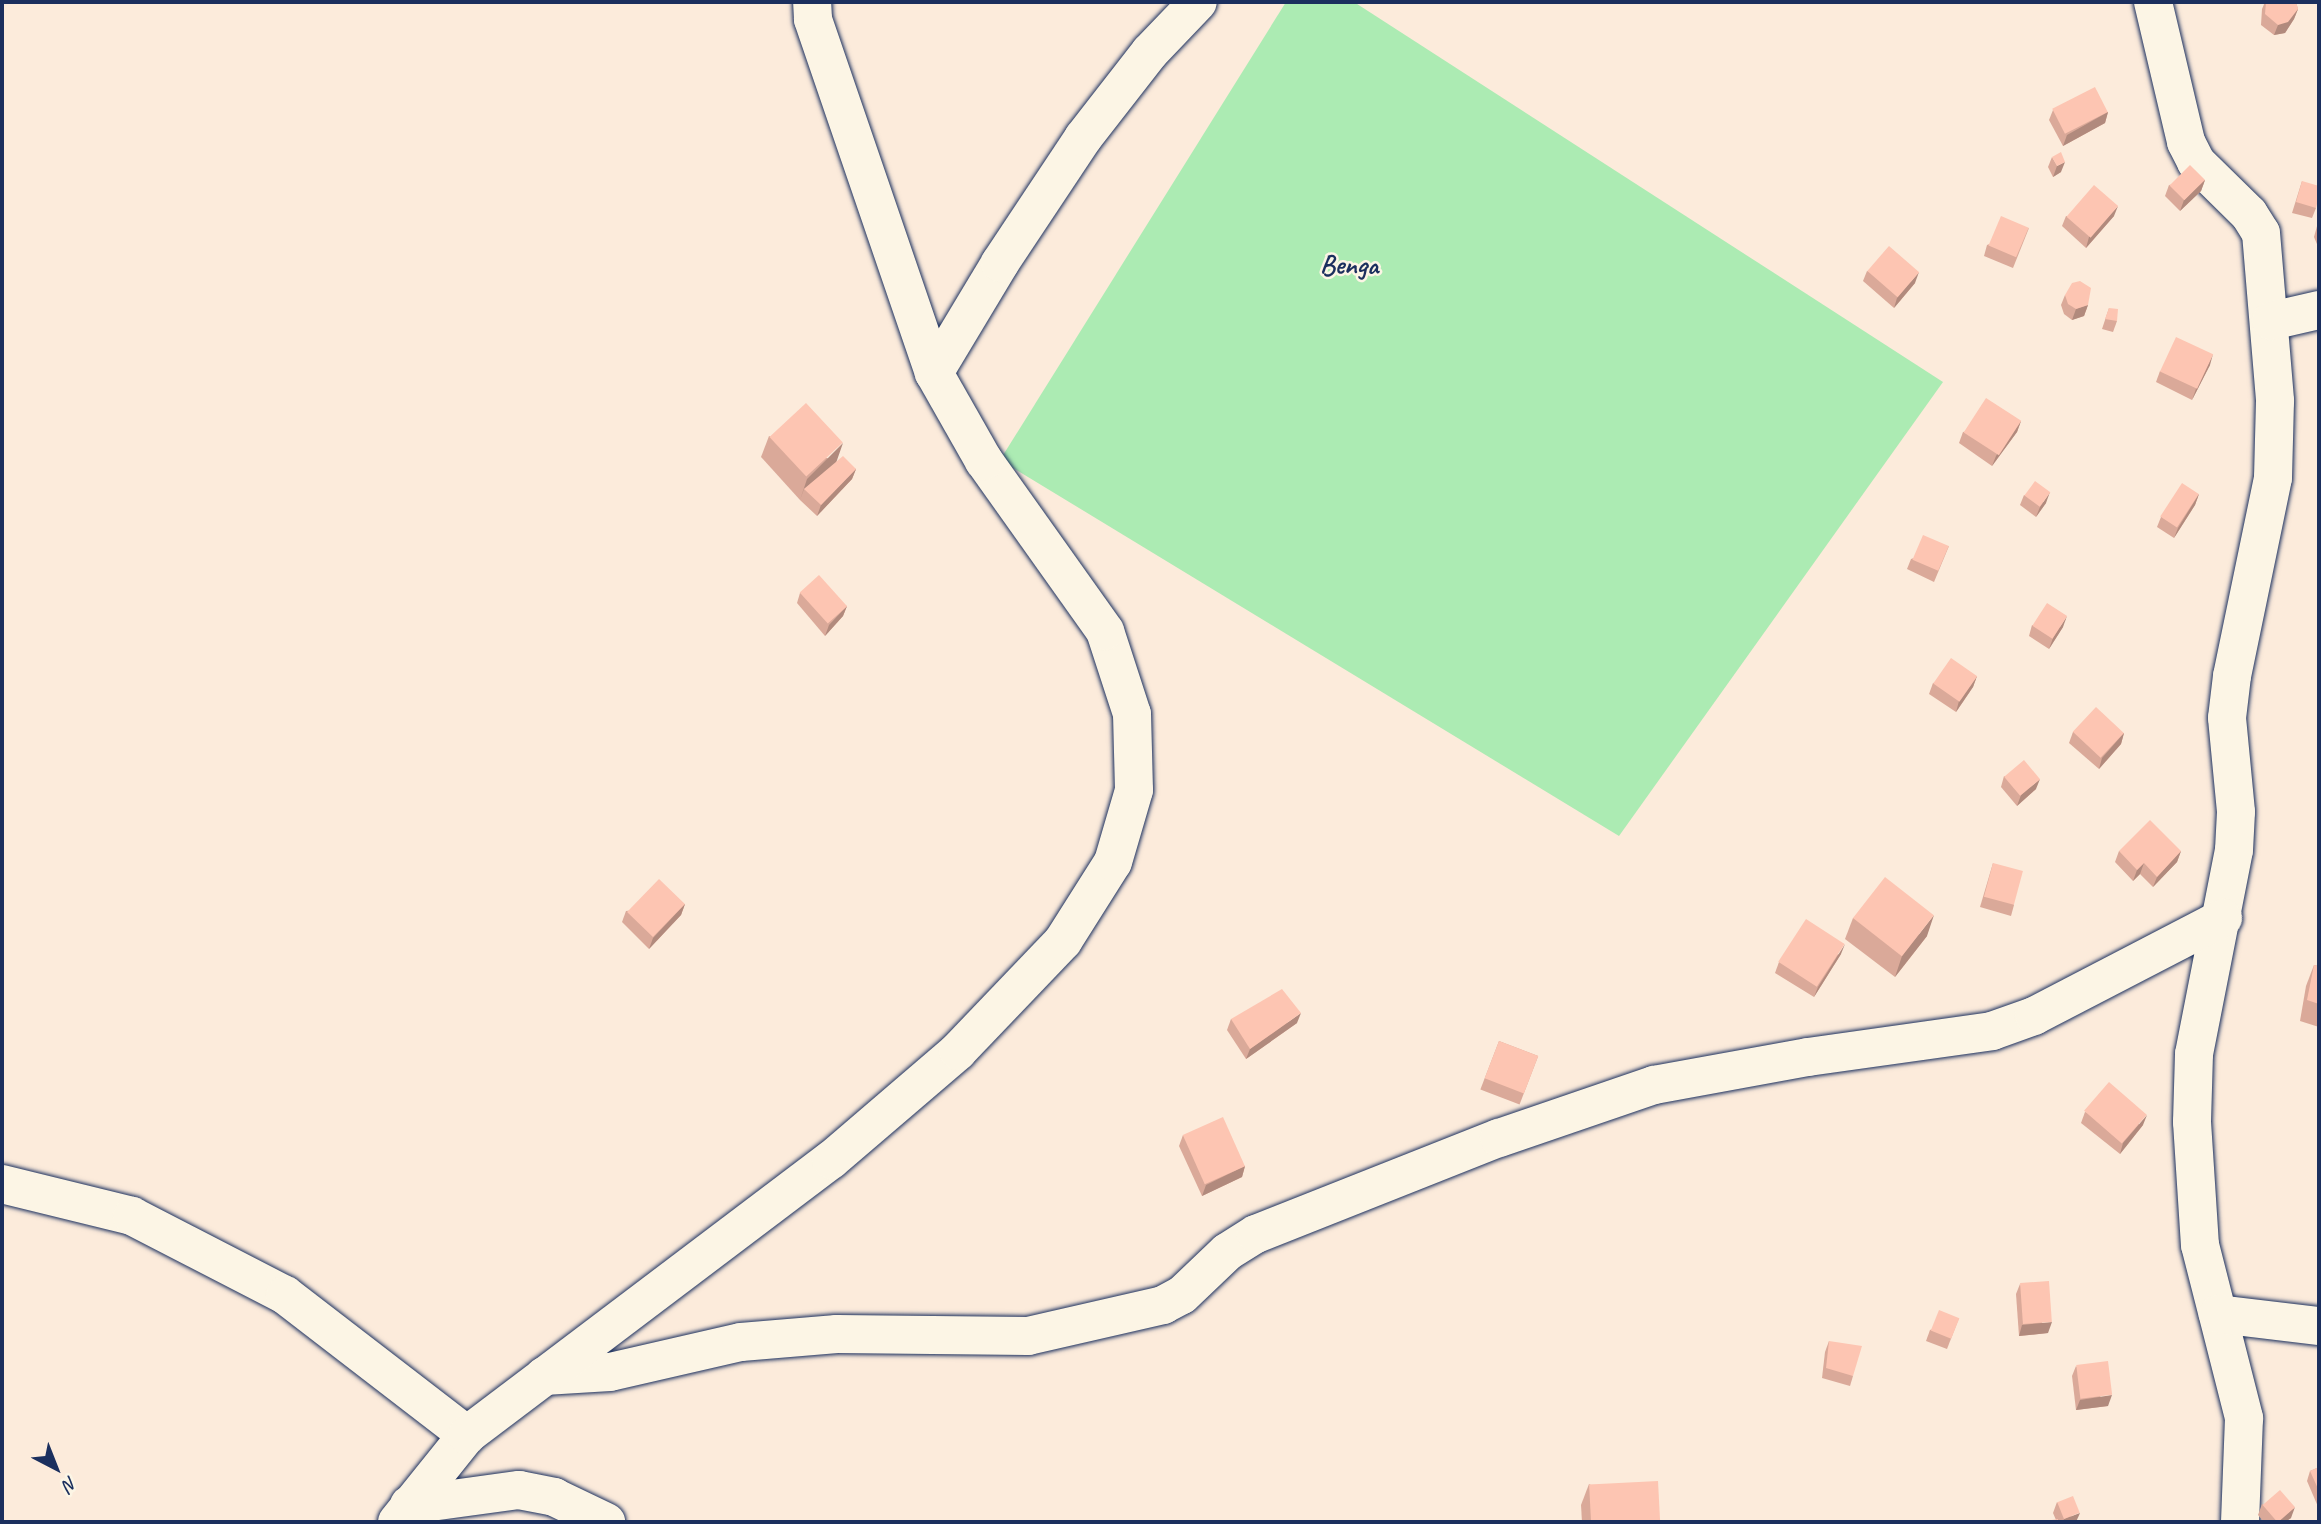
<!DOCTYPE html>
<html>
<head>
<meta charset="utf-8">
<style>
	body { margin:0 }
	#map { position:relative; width:2321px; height:1524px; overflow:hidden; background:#fcebdb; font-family:Caveat,sans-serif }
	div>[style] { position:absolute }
	.green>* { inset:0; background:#acebb3 }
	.roads { filter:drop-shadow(0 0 2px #1b2f5e) drop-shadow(0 0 2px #1b2f5e) }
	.minor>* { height:38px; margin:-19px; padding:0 19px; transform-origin:19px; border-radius:19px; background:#fcf5e5 }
	.wall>* { inset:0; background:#daa999; transform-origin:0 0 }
	.shaded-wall>* { inset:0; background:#b18a7d }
	.building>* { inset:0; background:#fdc5b2; transform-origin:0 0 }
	span { translate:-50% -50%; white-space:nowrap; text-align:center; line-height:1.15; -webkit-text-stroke:5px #fcf5e5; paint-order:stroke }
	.quarter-label { font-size:28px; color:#1b2f5e; font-weight:700 }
	.frame { position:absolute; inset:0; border:4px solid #1b2f5e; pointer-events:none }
	.north { position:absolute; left:21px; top:1433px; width:70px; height:70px; -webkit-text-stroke:5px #fcf5e5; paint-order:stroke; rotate:138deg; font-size:19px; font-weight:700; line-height:28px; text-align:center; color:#1b2f5e }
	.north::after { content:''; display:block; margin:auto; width:24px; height:32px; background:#1b2f5e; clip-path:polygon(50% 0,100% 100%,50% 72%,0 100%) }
</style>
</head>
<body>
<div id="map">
	<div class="green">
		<i style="clip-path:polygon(1286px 2px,1354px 2px,1943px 382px,1619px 836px,1000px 460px)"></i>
	</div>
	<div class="roads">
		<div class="minor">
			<i style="left:2153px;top:2px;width:144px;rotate:76.7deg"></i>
			<i style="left:2186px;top:142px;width:22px;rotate:63deg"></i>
			<i style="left:2196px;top:162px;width:74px;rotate:44.5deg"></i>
			<i style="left:2249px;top:214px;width:22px;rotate:58deg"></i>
			<i style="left:2261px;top:233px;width:169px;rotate:85.2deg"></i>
			<i style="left:2275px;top:401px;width:77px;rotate:91.5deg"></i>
			<i style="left:2273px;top:478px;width:202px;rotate:101.7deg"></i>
			<i style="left:2232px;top:676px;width:42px;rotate:96.8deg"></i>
			<i style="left:2227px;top:718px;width:94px;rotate:84.5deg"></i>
			<i style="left:2236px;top:812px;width:38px;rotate:93deg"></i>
			<i style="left:2234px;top:850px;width:208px;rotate:101.1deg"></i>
			<i style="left:2194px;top:1054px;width:68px;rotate:91.7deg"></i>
			<i style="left:2192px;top:1122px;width:123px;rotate:86.3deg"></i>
			<i style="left:2200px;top:1245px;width:179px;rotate:75.7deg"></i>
			<i style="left:2244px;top:1418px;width:104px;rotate:92.2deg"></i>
			<i style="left:2271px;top:321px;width:49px;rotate:-12.9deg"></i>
			<i style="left:934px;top:373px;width:128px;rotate:-59deg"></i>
			<i style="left:1000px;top:263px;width:150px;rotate:-56.4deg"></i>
			<i style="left:1083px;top:138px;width:109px;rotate:-52.1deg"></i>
			<i style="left:1150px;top:52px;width:69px;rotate:-46.2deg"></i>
			<i style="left:2px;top:1184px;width:134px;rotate:13.8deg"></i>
			<i style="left:132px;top:1216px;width:172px;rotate:27.3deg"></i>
			<i style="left:285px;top:1295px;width:230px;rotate:37.6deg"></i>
			<i style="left:2218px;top:1314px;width:102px;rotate:6.8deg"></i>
			<i style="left:544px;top:1376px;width:66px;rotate:-3.5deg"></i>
			<i style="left:610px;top:1372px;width:134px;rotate:-12.9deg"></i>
			<i style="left:741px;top:1342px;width:96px;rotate:-4.8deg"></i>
			<i style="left:837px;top:1334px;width:191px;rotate:0.6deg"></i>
			<i style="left:1028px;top:1336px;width:139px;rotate:-12.9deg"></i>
			<i style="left:1163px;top:1305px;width:21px;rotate:-28deg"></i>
			<i style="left:1182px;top:1295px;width:62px;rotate:-43.7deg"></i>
			<i style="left:1227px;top:1252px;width:34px;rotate:-32deg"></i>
			<i style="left:1256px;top:1234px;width:261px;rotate:-21.6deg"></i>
			<i style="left:1499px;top:1138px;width:164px;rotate:-18.9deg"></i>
			<i style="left:1654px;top:1085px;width:157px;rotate:-10.3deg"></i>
			<i style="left:1808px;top:1057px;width:186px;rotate:-8deg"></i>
			<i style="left:1992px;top:1031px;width:45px;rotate:-19.7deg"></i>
			<i style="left:2034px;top:1016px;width:213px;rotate:-27.4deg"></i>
			<i style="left:409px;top:1505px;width:111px;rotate:-7.8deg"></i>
			<i style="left:519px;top:1490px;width:36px;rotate:11deg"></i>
			<i style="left:554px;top:1497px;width:58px;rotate:25.7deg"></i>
			<i style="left:397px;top:1522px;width:112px;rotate:-51.2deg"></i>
			<i style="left:467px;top:1435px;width:456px;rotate:-37.1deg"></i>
			<i style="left:831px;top:1160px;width:167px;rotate:-40.6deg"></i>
			<i style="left:958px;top:1051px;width:152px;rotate:-46.3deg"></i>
			<i style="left:1063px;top:941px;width:93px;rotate:-57.7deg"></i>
			<i style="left:1113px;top:862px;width:75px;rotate:-73.7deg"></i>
			<i style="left:1134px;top:790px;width:76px;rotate:-91.5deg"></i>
			<i style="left:1132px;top:714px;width:87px;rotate:-108deg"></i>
			<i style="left:1105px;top:631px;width:209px;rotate:-125.4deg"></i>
			<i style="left:984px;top:461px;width:101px;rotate:-119.6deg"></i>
			<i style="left:934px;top:373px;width:374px;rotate:-108.9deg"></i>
			<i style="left:813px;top:19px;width:17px;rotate:-93deg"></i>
		</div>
	</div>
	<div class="wall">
		<i style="clip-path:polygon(2265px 2px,2296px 2px,2298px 9px,2294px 19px,2285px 33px,2274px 35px,2261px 25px,2262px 9px)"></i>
		<i style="clip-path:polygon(2053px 110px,2108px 112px,2105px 123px,2063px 146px,2049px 120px)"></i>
		<i style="clip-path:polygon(2052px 157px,2061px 172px,2053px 177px,2048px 167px)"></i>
		<i style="clip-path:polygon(2205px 180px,2201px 191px,2180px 211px,2165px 196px,2169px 185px)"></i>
		<i style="clip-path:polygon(2302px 181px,2316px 208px,2312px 218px,2292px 213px)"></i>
		<i style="clip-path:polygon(2066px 216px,2114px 216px,2086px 248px,2062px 226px)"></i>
		<i style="clip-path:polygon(2319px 219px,2319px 249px,2314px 237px)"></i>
		<i style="clip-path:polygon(2029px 228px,2013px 268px,1984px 256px,1987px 245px)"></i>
		<i style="clip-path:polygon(1867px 271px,1915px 283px,1894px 308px,1863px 281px)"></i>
		<i style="clip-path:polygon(2065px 295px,2088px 305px,2084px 316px,2072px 320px,2064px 314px,2061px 305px)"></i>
		<i style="clip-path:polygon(2109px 308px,2117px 321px,2113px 332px,2102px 329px)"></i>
		<i style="clip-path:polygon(2210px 365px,2192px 400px,2156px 382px,2160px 371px)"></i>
		<i style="clip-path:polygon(2021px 421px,2017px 432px,1992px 466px,1959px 443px,1963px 432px)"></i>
		<i style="clip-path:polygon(769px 436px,856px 469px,852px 479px,817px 516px,800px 500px,761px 457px)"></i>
		<i style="clip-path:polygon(2199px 494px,2195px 505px,2174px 538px,2157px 527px,2161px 517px)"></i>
		<i style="clip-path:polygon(2024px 495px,2046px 503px,2036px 517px,2020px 505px)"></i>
		<i style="clip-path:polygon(1949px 546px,1934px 582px,1907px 569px,1911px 559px)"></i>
		<i style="clip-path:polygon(800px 593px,847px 606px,843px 616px,825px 636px,797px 603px)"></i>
		<i style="clip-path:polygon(2032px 625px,2063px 627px,2049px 649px,2029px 636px)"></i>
		<i style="clip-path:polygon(1977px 676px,1973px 687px,1956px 712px,1929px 694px,1933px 683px)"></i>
		<i style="clip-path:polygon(2073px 732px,2124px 733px,2121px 744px,2099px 769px,2069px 743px)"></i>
		<i style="clip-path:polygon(2004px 776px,2036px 789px,2017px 806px,2001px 787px)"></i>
		<i style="clip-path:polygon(2119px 851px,2181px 851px,2177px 862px,2153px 887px,2140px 874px,2133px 881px,2115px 862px)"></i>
		<i style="clip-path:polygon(1993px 863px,2014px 905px,2011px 916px,1980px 907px)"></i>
		<i style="clip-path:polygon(685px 904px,681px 915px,649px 949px,622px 922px,626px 911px)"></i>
		<i style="clip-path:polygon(1853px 918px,1927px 936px,1895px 977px,1845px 939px)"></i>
		<i style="clip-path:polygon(1841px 954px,1814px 997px,1775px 973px,1779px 962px)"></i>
		<i style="clip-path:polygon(2314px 965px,2319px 966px,2319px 1027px,2300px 1021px,2306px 986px)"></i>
		<i style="clip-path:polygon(1231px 1019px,1297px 1023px,1246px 1059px,1227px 1030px)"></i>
		<i style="left:1499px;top:1041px;width:42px;height:52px;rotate:21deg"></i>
		<i style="clip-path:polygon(2085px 1112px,2143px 1125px,2120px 1154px,2081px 1123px)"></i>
		<i style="clip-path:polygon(1183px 1135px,1245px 1166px,1242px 1177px,1202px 1196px,1179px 1146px)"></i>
		<i style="clip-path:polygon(2020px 1284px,2048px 1333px,2019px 1336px,2016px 1294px)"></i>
		<i style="clip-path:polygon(1959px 1318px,1947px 1349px,1926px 1341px,1930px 1330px)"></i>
		<i style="clip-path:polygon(1829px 1341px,1853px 1376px,1850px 1386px,1822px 1378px,1825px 1352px)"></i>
		<i style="clip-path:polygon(2076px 1366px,2108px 1406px,2076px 1410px,2072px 1376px)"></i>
		<i style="clip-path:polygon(2319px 1467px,2319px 1509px,2307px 1481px,2310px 1471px)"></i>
		<i style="clip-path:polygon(1589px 1484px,1660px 1522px,1582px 1522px,1581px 1505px)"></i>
		<i style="clip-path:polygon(2057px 1502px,2076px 1522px,2039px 1522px,2056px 1520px,2053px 1513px)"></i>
		<i style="clip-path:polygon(2262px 1504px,2291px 1518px,2285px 1522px,2264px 1522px,2258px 1515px)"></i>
	</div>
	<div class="shaded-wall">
		<i style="clip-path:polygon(2298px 9px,2294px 19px,2285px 33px,2274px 35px,2278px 25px)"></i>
		<i style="clip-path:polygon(2108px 112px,2105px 123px,2063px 146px,2067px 135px)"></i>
		<i style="clip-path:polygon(2065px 162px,2061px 172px,2053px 177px,2057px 166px)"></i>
		<i style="clip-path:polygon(2205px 180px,2201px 191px,2180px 211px,2184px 200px)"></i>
		<i style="clip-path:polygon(2118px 206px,2114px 216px,2086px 248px,2089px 237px)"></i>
		<i style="clip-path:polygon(1919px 272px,1915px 283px,1894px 308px,1897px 298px)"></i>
		<i style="clip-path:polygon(2088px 305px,2084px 316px,2072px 320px,2076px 309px)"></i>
		<i style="clip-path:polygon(2213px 354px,2210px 365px,2192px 400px,2196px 389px)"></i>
		<i style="clip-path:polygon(2021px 421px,2017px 432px,1992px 466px,1996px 456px)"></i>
		<i style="clip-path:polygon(843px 443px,836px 463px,804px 489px,800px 500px,807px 479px)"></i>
		<i style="clip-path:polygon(856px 469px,852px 479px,817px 516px,821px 505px)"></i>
		<i style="clip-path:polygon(2050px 492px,2046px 503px,2036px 517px,2040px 507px)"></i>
		<i style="clip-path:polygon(2199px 494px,2195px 505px,2174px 538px,2178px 528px)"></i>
		<i style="clip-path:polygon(847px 606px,843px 616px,825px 636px,829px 625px)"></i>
		<i style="clip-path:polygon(2067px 616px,2063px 627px,2049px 649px,2053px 638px)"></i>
		<i style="clip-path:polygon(1977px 676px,1973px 687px,1956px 712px,1959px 701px)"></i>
		<i style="clip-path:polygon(2124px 733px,2121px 744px,2099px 769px,2102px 758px)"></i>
		<i style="clip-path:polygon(2040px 779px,2036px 789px,2017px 806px,2021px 795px)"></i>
		<i style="clip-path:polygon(2181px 851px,2177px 862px,2153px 887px,2157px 877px)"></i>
		<i style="clip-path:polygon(2144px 863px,2140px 874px,2133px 881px,2137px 870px)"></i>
		<i style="clip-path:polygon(685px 904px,681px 915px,649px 949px,653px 938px)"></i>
		<i style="clip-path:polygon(1934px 915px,1927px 936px,1895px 977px,1902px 956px)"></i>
		<i style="clip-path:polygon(1845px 944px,1841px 954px,1814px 997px,1818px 987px)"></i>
		<i style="clip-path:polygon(1301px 1013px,1297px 1023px,1246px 1059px,1250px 1049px)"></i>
		<i style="clip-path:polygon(2147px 1115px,2143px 1125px,2120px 1154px,2123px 1143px)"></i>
		<i style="clip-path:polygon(1245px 1166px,1242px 1177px,1202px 1196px,1206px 1185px)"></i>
		<i style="clip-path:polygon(2052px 1322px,2048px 1333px,2019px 1336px,2022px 1325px)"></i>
		<i style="clip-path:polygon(2112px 1395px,2108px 1406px,2076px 1410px,2080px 1400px)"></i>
		<i style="clip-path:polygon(2295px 1507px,2291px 1518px,2285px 1522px,2276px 1522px)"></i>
		<i style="clip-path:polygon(2080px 1513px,2076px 1522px,2063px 1522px,2064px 1519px)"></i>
	</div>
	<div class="building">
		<i style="clip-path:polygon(2266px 2px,2296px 2px,2298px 9px,2288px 22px,2278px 25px,2265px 14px)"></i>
		<i style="left:2095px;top:87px;width:28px;height:48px;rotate:63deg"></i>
		<i style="clip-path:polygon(2061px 152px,2065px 162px,2057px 166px,2052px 157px)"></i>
		<i style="left:2190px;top:165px;width:21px;height:29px;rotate:45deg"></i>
		<i style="clip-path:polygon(2302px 181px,2319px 186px,2319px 196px,2316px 208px,2296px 202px)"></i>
		<i style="left:2094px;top:185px;width:32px;height:42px;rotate:41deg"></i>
		<i style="left:2001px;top:216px;width:30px;height:32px;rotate:23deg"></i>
		<i style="left:1889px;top:246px;width:40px;height:33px;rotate:41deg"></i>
		<i style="clip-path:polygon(2080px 281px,2091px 288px,2088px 305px,2076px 309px,2068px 304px,2065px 295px,2072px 283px)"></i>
		<i style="clip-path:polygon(2109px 308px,2118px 309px,2117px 321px,2105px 319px)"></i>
		<i style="left:2176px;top:337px;width:41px;height:38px;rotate:25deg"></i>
		<i style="left:1986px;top:398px;width:42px;height:41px;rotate:33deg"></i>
		<i style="left:806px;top:403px;width:54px;height:50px;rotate:47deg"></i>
		<i style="clip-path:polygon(843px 456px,856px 469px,821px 505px,804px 489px)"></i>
		<i style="left:2035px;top:481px;width:19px;height:18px;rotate:36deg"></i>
		<i style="left:2182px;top:483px;width:20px;height:40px;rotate:33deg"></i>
		<i style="left:1923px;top:535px;width:28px;height:27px;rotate:23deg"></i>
		<i style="left:819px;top:575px;width:42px;height:26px;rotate:48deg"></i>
		<i style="left:2047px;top:603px;width:24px;height:27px;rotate:33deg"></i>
		<i style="left:1951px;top:658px;width:32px;height:31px;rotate:35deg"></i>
		<i style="left:2096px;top:707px;width:38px;height:34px;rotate:43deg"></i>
		<i style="left:2024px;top:760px;width:25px;height:26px;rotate:50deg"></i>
		<i style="clip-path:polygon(2150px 820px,2181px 851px,2157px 877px,2144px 863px,2137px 870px,2119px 851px)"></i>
		<i style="left:1993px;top:863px;width:31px;height:35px;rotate:15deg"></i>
		<i style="left:1885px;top:877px;width:62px;height:52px;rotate:38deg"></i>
		<i style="left:659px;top:879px;width:36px;height:46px;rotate:44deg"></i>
		<i style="left:1806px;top:919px;width:46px;height:51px;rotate:33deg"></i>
		<i style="clip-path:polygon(2314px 965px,2319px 966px,2319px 1004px,2307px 1000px)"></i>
		<i style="clip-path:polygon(1282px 989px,1301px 1013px,1250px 1049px,1231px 1019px)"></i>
		<i style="left:1499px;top:1041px;width:42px;height:40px;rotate:21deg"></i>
		<i style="left:2109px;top:1082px;width:50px;height:38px;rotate:41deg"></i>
		<i style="left:1223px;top:1117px;width:54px;height:44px;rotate:66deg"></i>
		<i style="left:2049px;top:1281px;width:41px;height:29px;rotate:86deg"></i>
		<i style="left:1939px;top:1310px;width:22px;height:22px;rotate:22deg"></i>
		<i style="clip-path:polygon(1829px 1341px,1862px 1346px,1853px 1376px,1826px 1368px)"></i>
		<i style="left:2108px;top:1361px;width:34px;height:32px;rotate:83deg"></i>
		<i style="clip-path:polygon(2319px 1467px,2319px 1491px,2310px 1471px)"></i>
		<i style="left:1658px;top:1481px;width:41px;height:69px;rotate:87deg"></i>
		<i style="left:2280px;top:1490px;width:23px;height:23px;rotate:49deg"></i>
		<i style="left:2073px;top:1496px;width:18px;height:17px;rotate:68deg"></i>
		<i style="clip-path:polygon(2058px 1519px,2058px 1522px,2039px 1522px)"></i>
	</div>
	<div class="quarter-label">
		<span style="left:1349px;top:265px">Benga</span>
	</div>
	<div class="frame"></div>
	<div class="north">N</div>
</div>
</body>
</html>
